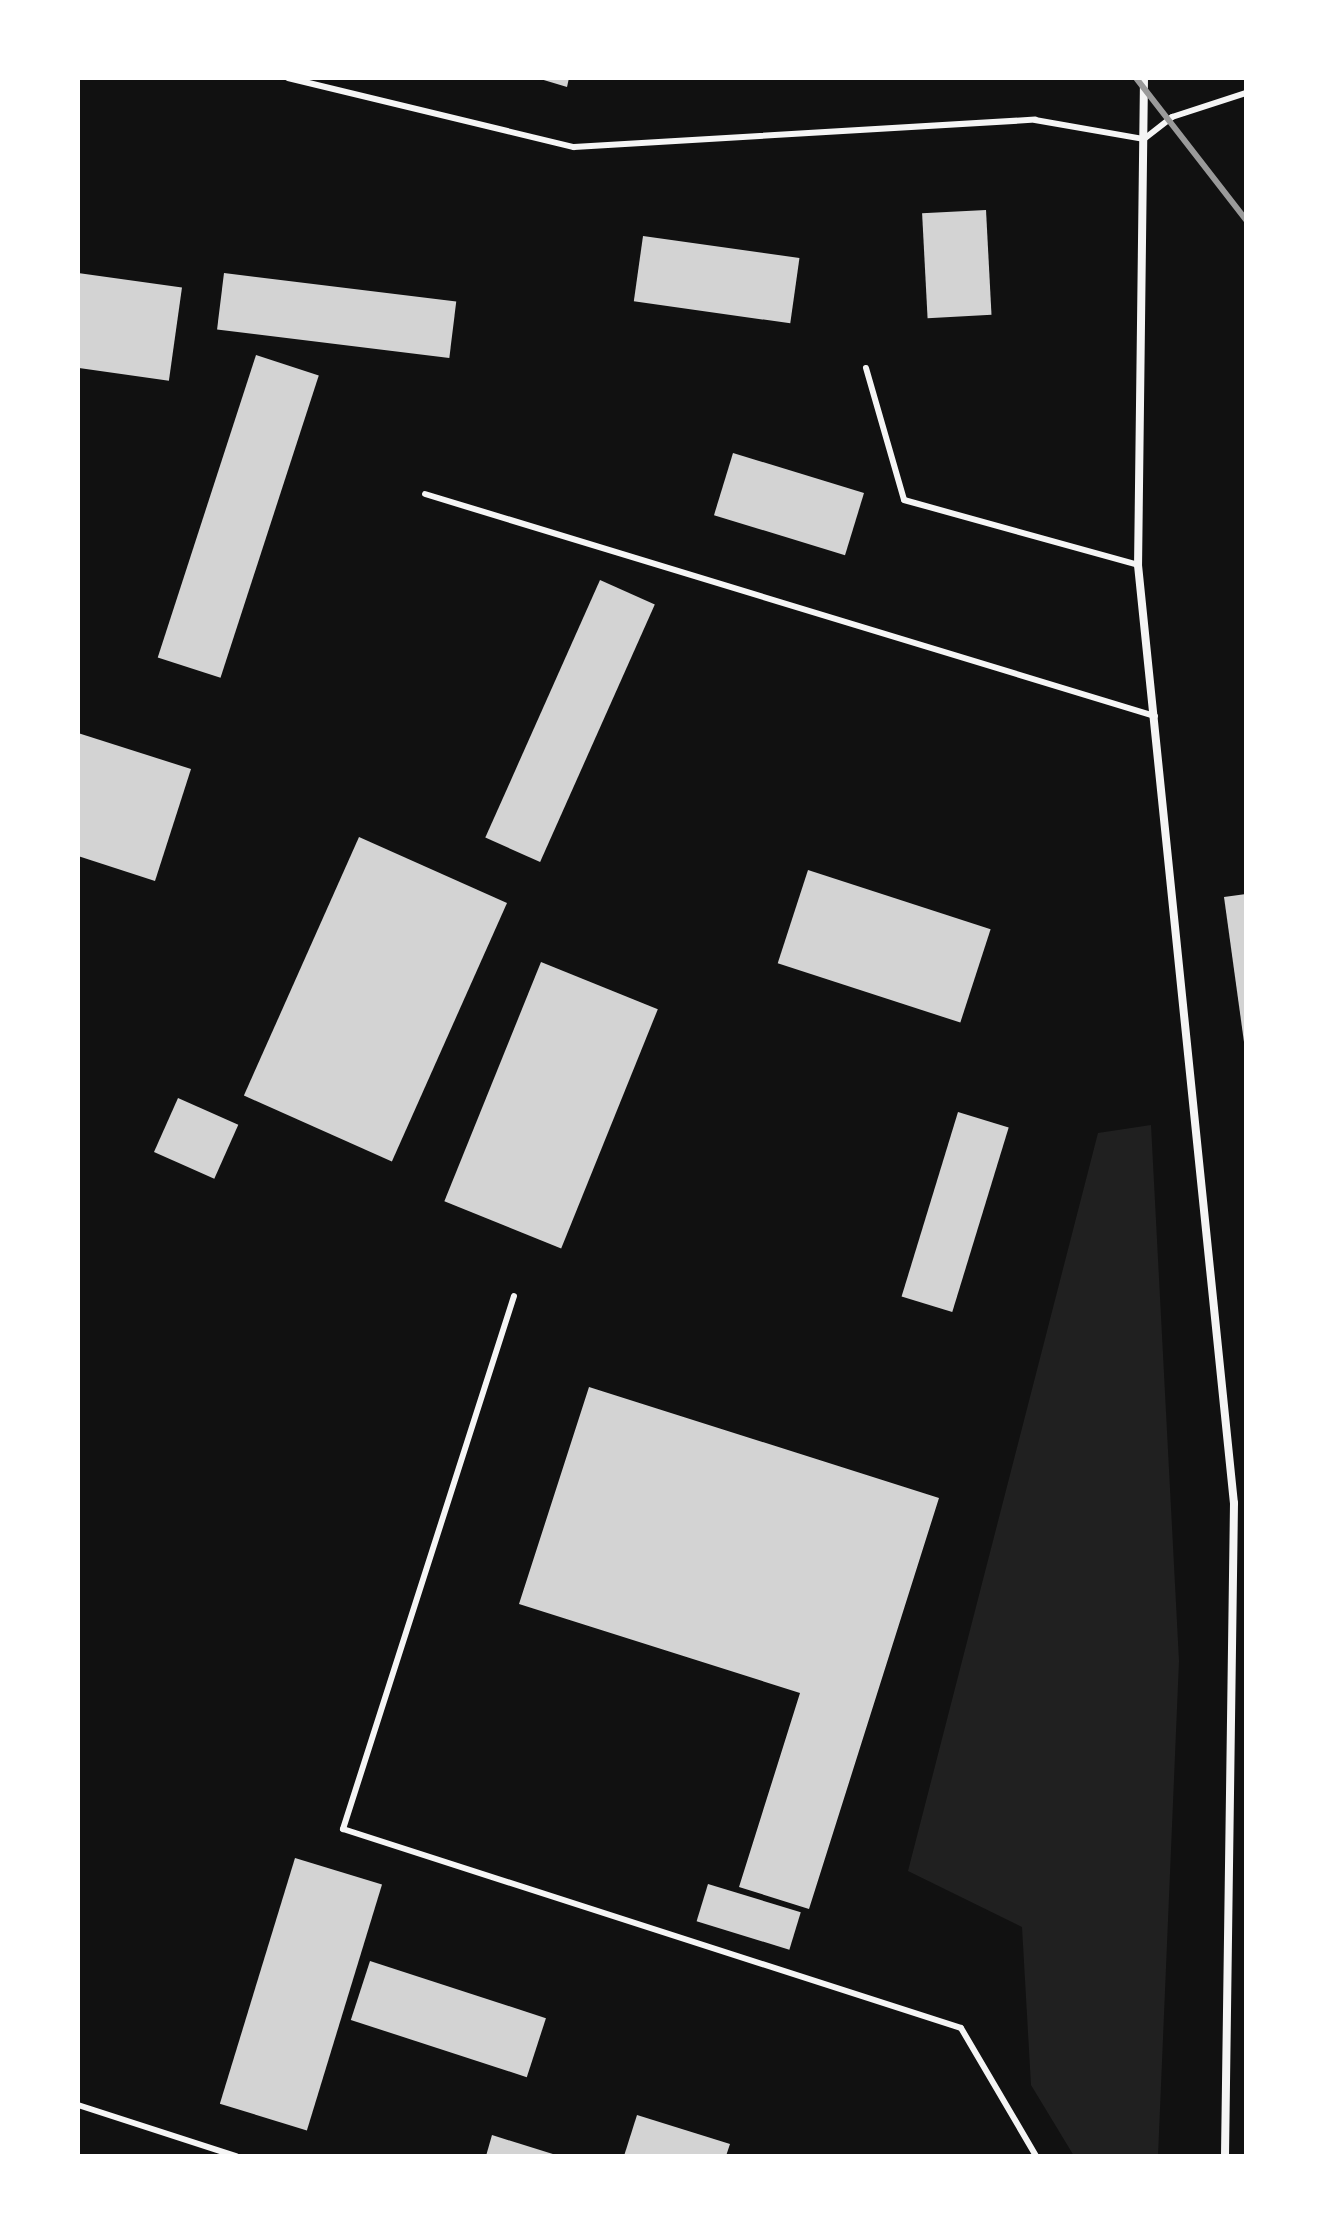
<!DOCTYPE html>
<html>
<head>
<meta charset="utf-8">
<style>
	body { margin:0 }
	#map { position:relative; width:1324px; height:2234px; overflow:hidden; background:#111; font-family:"Source Serif 4",serif }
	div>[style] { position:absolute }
	.green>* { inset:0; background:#202020 }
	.building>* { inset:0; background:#d3d3d3; transform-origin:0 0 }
	.service>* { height:6px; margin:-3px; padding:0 3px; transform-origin:3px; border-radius:3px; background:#f5f5f5 }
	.minor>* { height:8px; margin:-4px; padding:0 4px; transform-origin:4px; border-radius:4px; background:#f5f5f5 }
	.rail>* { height:6px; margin:-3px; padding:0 3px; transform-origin:3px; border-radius:3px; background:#9a9a9a }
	span { translate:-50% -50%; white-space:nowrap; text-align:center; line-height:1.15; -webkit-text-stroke:7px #fff; paint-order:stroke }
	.frame { position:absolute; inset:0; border:80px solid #fff; pointer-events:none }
</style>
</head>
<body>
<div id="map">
	<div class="green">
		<i style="clip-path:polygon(1151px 1125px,1179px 1661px,1158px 2156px,1074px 2156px,1031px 2085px,1022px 1927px,908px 1871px,1098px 1133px)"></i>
	</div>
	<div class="building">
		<i style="clip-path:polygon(537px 78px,569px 78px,567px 87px)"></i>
		<i style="left:986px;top:210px;width:105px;height:64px;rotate:87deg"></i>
		<i style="left:643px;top:236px;width:158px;height:66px;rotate:8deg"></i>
		<i style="left:78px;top:273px;width:105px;height:94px;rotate:8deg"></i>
		<i style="left:224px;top:273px;width:234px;height:57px;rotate:7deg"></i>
		<i style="left:256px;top:355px;width:66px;height:318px;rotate:18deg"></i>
		<i style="left:733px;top:453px;width:137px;height:65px;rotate:17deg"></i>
		<i style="left:600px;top:580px;width:60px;height:282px;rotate:24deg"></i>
		<i style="clip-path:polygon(78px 733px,191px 769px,155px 881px,78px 856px)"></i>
		<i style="left:359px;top:837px;width:162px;height:283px;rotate:24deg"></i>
		<i style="left:808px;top:870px;width:192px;height:98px;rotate:18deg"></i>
		<i style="clip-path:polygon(1246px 894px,1246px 1042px,1244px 1042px,1224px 897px)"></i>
		<i style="left:541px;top:962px;width:126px;height:258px;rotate:22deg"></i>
		<i style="left:178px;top:1098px;width:66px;height:59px;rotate:24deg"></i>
		<i style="left:958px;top:1112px;width:53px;height:193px;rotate:17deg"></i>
		<i style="clip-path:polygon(589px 1387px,939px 1498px,809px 1909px,739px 1887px,800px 1693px,519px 1604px)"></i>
		<i style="left:295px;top:1858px;width:91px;height:257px;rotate:17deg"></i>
		<i style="left:708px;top:1884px;width:97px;height:39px;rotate:17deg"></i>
		<i style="left:370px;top:1961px;width:185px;height:62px;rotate:18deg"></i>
		<i style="clip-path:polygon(637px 2115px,730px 2144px,726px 2156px,624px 2156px)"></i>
		<i style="clip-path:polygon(492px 2135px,556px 2155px,556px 2156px,486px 2156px)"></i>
	</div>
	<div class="service">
		<i style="left:288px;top:78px;width:294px;rotate:13.6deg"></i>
		<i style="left:574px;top:147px;width:462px;rotate:-3.4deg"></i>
		<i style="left:1035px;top:120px;width:111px;rotate:9.9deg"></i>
		<i style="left:1144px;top:139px;width:36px;rotate:-38deg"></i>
		<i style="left:1172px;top:117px;width:78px;rotate:-18deg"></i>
		<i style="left:866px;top:368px;width:137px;rotate:73.9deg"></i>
		<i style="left:904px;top:500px;width:243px;rotate:15.5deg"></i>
		<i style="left:425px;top:494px;width:763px;rotate:16.92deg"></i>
		<i style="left:514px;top:1296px;width:560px;rotate:107.79deg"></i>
		<i style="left:343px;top:1829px;width:649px;rotate:17.85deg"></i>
		<i style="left:961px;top:2028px;width:148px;rotate:59.6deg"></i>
		<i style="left:78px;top:2105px;width:166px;rotate:17.9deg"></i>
	</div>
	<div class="minor">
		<i style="left:1144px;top:78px;width:487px;rotate:90.7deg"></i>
		<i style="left:1138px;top:565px;width:943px;rotate:84.16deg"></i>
		<i style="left:1234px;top:1503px;width:653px;rotate:90.79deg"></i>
	</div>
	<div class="rail">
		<i style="left:1136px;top:78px;width:180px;rotate:52.2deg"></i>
	</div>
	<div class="frame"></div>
</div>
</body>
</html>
